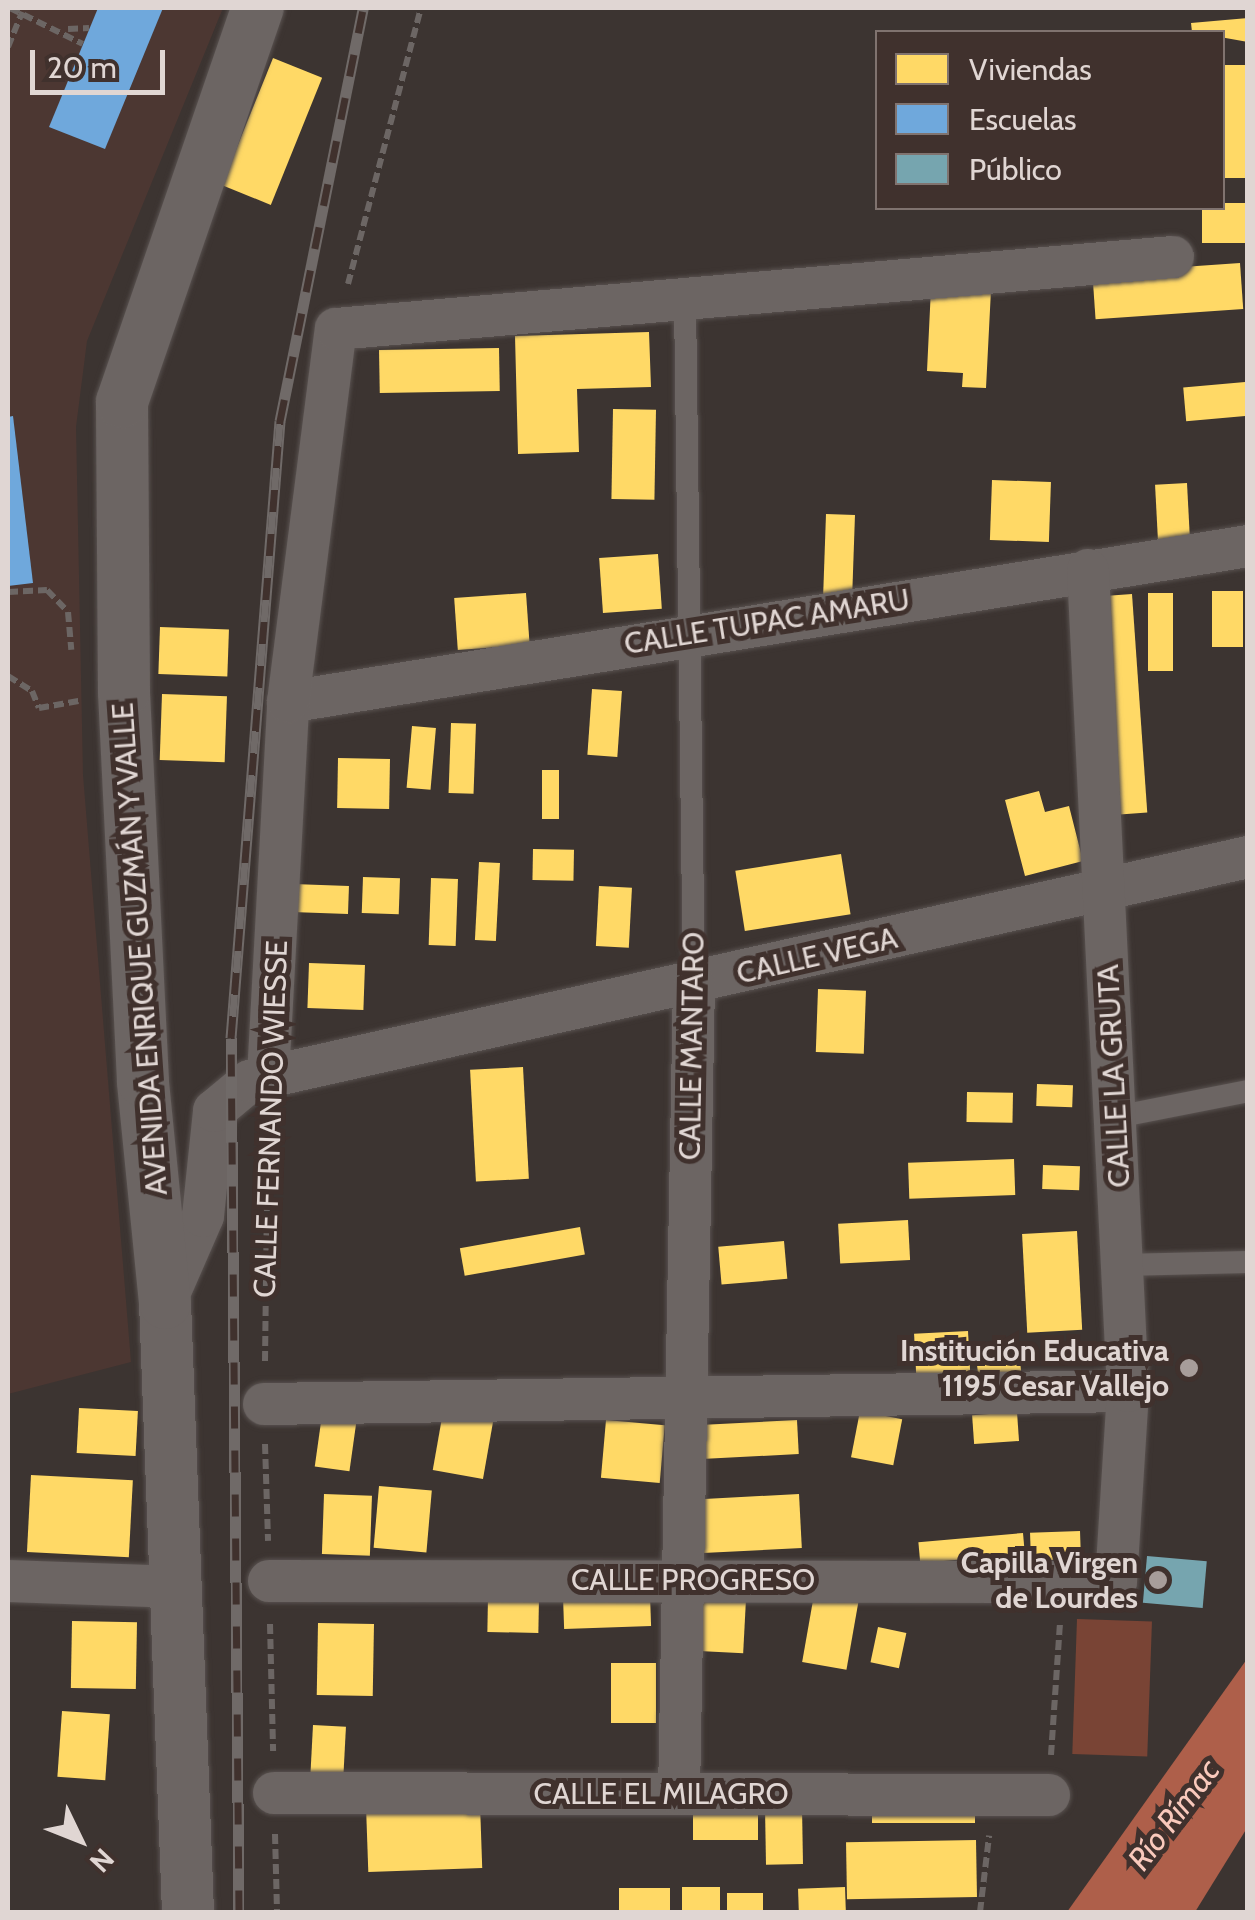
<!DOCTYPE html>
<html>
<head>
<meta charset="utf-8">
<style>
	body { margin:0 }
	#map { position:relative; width:1255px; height:1920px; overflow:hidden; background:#3c3431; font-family:Cabin,sans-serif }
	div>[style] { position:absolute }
	.built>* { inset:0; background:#4c3732 }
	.green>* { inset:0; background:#794435; transform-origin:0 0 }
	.water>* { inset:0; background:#ae5f4a }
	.homes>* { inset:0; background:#ffd966; transform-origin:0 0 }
	.schools>* { inset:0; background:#6fa8dc }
	.public>* { inset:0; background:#76a5af; transform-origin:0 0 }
	.path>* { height:6px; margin-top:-3px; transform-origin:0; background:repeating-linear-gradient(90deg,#6c6664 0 10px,transparent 0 15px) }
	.roads { filter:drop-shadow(0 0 2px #58514f) drop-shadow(0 0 2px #58514f) }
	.service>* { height:22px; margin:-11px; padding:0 11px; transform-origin:11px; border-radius:11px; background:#6c6563 }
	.minor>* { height:42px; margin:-21px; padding:0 21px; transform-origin:21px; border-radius:21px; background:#6c6563 }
	.tertiary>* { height:52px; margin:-26px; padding:0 26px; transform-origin:26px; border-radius:26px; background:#6c6563 }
	.rail>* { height:11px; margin-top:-5.5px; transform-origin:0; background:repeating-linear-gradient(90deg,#40312d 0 22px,#706a68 0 44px); box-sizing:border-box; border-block:2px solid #706a68 }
	.dots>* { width:28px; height:28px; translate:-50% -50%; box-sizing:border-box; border:5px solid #40312d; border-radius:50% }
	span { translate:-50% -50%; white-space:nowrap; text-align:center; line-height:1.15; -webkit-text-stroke:10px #40312d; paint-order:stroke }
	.street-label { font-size:30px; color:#e0d6d3 }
	.poi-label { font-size:30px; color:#e0d6d3; font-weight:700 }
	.right { translate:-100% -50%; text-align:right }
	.water-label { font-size:32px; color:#f9c9bc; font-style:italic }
	.frame { position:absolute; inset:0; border:10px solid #e0d6d3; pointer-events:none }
	.legend { position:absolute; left:875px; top:30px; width:350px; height:180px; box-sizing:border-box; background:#40312d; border:2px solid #80736f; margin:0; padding:12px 18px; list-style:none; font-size:30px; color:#e0d6d3 }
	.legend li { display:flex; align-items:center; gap:20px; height:50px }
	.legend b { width:50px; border:2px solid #80736f }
	.north { position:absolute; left:30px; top:1790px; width:100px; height:100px; -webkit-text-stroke:8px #40312d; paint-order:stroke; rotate:133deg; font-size:28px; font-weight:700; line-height:40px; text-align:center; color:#e0d6d3 }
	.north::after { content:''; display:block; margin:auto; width:35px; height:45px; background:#e0d6d3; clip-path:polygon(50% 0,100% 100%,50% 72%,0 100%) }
	.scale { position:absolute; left:30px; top:50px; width:135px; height:45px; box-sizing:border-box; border:5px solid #e0d6d3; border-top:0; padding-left:12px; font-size:30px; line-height:35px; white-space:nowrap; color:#e0d6d3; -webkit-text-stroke:8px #40312d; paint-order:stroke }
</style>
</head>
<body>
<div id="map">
	<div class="built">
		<i style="clip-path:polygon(8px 8px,223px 8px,87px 341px,76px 427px,83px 775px,131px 1362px,8px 1394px)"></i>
	</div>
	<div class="green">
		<i style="left:1077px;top:1619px;width:75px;height:135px;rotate:2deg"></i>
	</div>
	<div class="water">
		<i style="clip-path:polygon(1247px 1659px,1247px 1828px,1195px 1912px,1067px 1912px)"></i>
	</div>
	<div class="homes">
		<i style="clip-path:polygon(1248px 18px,1248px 42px,1192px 32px,1191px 23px)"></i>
		<i style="left:273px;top:58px;width:53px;height:137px;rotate:22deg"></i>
		<i style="left:1248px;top:65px;width:113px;height:26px;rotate:90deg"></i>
		<i style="left:1248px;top:203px;width:40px;height:46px;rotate:90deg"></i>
		<i style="left:1240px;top:263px;width:46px;height:148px;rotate:86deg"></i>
		<i style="clip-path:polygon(931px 288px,991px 290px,986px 388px,962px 387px,963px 373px,927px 371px)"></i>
		<i style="clip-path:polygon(649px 332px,651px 387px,577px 389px,579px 452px,518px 454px,515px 336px)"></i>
		<i style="left:499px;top:348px;width:43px;height:120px;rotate:89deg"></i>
		<i style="left:1245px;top:382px;width:34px;height:62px;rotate:85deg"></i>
		<i style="left:613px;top:409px;width:43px;height:90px;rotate:1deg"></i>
		<i style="left:992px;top:480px;width:59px;height:60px;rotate:2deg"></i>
		<i style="left:1187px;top:483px;width:66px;height:32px;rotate:87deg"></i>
		<i style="left:826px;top:514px;width:29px;height:90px;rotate:2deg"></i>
		<i style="left:658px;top:554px;width:55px;height:59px;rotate:86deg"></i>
		<i style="left:1212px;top:591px;width:31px;height:56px"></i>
		<i style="left:526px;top:593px;width:52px;height:72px;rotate:86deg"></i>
		<i style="left:1148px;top:593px;width:25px;height:78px"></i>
		<i style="left:1132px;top:594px;width:219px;height:31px;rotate:86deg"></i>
		<i style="left:160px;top:627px;width:69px;height:47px;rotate:2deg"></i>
		<i style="left:592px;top:689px;width:30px;height:66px;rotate:4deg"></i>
		<i style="left:162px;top:694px;width:65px;height:66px;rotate:2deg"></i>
		<i style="left:451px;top:723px;width:25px;height:70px;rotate:2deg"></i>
		<i style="left:412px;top:726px;width:24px;height:62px;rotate:5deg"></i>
		<i style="left:338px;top:758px;width:52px;height:50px;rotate:1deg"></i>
		<i style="left:542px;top:770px;width:17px;height:49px"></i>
		<i style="clip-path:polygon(1039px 791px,1045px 812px,1069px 806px,1083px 861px,1025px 876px,1005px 800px)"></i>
		<i style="left:533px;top:849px;width:41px;height:31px;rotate:1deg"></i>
		<i style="left:841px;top:854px;width:61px;height:107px;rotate:81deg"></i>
		<i style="left:479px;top:862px;width:21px;height:78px;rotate:3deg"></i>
		<i style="left:363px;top:877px;width:37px;height:36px;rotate:2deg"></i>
		<i style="left:431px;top:878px;width:27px;height:67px;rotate:2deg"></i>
		<i style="left:293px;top:884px;width:56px;height:28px;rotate:2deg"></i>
		<i style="left:599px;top:886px;width:33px;height:60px;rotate:3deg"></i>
		<i style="left:309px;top:963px;width:56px;height:45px;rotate:2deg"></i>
		<i style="left:818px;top:989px;width:48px;height:63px;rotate:2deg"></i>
		<i style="left:523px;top:1067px;width:112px;height:53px;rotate:87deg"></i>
		<i style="left:1037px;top:1084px;width:36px;height:22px;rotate:2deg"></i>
		<i style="left:967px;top:1092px;width:46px;height:30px;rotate:1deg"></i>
		<i style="left:1014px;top:1159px;width:36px;height:106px;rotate:88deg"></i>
		<i style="left:1043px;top:1165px;width:37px;height:24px;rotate:2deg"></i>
		<i style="left:908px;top:1220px;width:40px;height:70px;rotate:87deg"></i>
		<i style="left:580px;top:1227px;width:28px;height:122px;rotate:80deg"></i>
		<i style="left:1077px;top:1231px;width:99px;height:55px;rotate:87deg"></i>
		<i style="left:784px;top:1241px;width:38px;height:66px;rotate:85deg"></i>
		<i style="left:968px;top:1331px;width:42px;height:54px;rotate:87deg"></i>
		<i style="left:1019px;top:1354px;width:17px;height:43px;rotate:83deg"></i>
		<i style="left:79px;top:1408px;width:59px;height:45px;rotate:3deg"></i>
		<i style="left:860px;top:1411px;width:43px;height:47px;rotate:11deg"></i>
		<i style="left:443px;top:1412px;width:51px;height:59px;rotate:10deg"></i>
		<i style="left:1017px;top:1412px;width:29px;height:45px;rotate:86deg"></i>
		<i style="left:322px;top:1415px;width:35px;height:52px;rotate:8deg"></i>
		<i style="left:606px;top:1420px;width:59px;height:58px;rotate:5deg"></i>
		<i style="left:797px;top:1420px;width:34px;height:102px;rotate:87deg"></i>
		<i style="left:31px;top:1475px;width:102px;height:77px;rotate:3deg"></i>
		<i style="left:379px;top:1486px;width:53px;height:62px;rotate:5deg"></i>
		<i style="left:324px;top:1494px;width:48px;height:60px;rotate:2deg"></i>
		<i style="left:799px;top:1494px;width:54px;height:104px;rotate:87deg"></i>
		<i style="left:1080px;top:1531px;width:28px;height:50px;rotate:88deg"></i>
		<i style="left:1023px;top:1533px;width:21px;height:105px;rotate:85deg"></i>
		<i style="left:815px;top:1589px;width:45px;height:74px;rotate:10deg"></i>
		<i style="left:650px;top:1595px;width:31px;height:87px;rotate:88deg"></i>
		<i style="left:488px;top:1596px;width:51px;height:36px;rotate:1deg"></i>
		<i style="left:702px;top:1598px;width:44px;height:53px;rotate:3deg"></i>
		<i style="left:72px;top:1621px;width:65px;height:67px;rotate:1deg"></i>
		<i style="left:318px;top:1623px;width:56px;height:72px;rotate:1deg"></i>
		<i style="left:878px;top:1627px;width:29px;height:36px;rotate:12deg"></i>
		<i style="left:611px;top:1663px;width:45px;height:60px"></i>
		<i style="left:62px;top:1711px;width:48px;height:66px;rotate:4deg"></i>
		<i style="left:313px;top:1725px;width:33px;height:48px;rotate:3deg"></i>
		<i style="left:758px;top:1803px;width:37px;height:65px;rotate:90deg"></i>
		<i style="left:975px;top:1803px;width:20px;height:103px;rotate:90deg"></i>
		<i style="left:480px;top:1804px;width:64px;height:114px;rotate:88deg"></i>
		<i style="left:802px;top:1807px;width:57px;height:37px;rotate:89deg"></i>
		<i style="left:976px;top:1840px;width:57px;height:130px;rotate:89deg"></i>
		<i style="left:720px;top:1887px;width:25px;height:38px;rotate:90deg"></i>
		<i style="left:845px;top:1887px;width:25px;height:47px;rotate:88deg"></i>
		<i style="left:670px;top:1888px;width:24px;height:51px;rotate:90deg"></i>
		<i style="left:727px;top:1893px;width:36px;height:19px"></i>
	</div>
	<div class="schools">
		<i style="clip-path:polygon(98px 8px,163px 8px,105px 149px,49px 127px)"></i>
		<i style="clip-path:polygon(13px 416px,33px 583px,8px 586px,8px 417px)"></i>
	</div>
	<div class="public">
		<i style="left:1147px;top:1556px;width:60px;height:47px;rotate:5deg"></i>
	</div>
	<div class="path">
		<i style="left:10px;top:8px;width:81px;rotate:26.3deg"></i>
		<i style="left:68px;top:29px;width:21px;rotate:-3deg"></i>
		<i style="left:8px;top:47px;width:38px;rotate:-68deg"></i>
		<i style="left:348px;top:284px;width:285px;rotate:-75.2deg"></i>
		<i style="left:8px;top:592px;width:39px;rotate:-3deg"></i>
		<i style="left:47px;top:590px;width:30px;rotate:46deg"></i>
		<i style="left:68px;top:612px;width:38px;rotate:85deg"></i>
		<i style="left:8px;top:676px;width:28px;rotate:32deg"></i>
		<i style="left:32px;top:691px;width:18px;rotate:68deg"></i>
		<i style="left:39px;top:708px;width:40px;rotate:-10deg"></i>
		<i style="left:265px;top:1361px;width:237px;rotate:-89.3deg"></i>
		<i style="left:265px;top:1444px;width:97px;rotate:88.2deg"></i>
		<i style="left:270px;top:1624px;width:127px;rotate:88.6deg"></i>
		<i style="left:1051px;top:1755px;width:132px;rotate:-86.1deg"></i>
		<i style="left:275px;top:1834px;width:78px;rotate:88.5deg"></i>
		<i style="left:980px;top:1912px;width:77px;rotate:-83.2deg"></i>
	</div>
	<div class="roads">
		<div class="service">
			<i style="left:685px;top:299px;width:686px;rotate:89.25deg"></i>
			<i style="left:1116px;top:1117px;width:135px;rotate:-11.1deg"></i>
			<i style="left:1123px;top:1265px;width:125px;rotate:-1.4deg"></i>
		</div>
		<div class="minor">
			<i style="left:288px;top:702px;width:973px;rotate:-9.23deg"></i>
			<i style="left:268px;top:1077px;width:376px;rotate:-86.9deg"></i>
			<i style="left:288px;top:702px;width:376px;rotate:-82.7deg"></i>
			<i style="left:336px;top:329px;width:840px;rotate:-4.92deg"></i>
			<i style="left:165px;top:1303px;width:95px;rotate:-66.4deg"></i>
			<i style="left:203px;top:1216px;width:106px;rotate:-84deg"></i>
			<i style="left:214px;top:1111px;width:47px;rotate:-39.8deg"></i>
			<i style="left:250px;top:1081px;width:1023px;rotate:-12.65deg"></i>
			<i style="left:264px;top:1404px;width:864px;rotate:-0.86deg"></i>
			<i style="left:8px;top:1581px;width:170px;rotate:2deg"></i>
			<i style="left:269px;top:1581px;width:847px;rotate:0.07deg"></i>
			<i style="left:1116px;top:1582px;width:191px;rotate:-86.4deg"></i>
			<i style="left:1128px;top:1391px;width:822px;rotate:-92.79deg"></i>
			<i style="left:274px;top:1793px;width:775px;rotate:0.15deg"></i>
			<i style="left:679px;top:1794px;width:809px;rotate:-88.94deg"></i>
		</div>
		<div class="tertiary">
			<i style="left:188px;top:1912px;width:609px;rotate:-92.16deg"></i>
			<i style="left:165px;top:1303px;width:223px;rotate:-95.7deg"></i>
			<i style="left:143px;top:1081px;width:389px;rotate:-92.8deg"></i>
			<i style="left:124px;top:692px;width:290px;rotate:-90.4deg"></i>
			<i style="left:122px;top:402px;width:417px;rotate:-71deg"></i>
		</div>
	</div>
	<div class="rail">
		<i style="left:239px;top:1912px;width:874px;rotate:-90.52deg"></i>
		<i style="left:231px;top:1038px;width:619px;rotate:-85.46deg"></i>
		<i style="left:280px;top:421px;width:421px;rotate:-78.6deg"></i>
	</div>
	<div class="dots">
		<i style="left:1189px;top:1368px;background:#a79d9a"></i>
		<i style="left:1158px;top:1580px;background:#a79d9a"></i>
	</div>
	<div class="street-label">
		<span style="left:767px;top:622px;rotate:-9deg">CALLE TUPAC AMARU</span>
		<span style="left:140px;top:949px;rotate:-94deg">AVENIDA ENRIQUE GUZMÁN Y VALLE</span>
		<span style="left:817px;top:956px;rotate:-13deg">CALLE VEGA</span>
		<span style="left:692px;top:1046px;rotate:-89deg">CALLE MANTARO</span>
		<span style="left:1114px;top:1076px;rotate:-93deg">CALLE LA GRUTA</span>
		<span style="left:271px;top:1119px;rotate:-88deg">CALLE FERNANDO WIESSE</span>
		<span style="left:693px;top:1580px">CALLE PROGRESO</span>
		<span style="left:661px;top:1794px">CALLE EL MILAGRO</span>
	</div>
	<div class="poi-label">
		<span class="right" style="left:1169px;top:1368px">Institución Educativa<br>1195 Cesar Vallejo</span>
		<span class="right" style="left:1138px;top:1580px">Capilla Virgen<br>de Lourdes</span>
	</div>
	<div class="water-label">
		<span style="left:1174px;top:1815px;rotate:-53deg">Río Rímac</span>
	</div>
	<div class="frame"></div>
	<ul class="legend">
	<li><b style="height:28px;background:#ffd966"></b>Viviendas</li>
	<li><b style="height:28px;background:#6fa8dc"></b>Escuelas</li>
	<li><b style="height:28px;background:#76a5af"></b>Público</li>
	</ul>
	<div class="north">N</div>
	<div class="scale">20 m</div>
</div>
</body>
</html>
